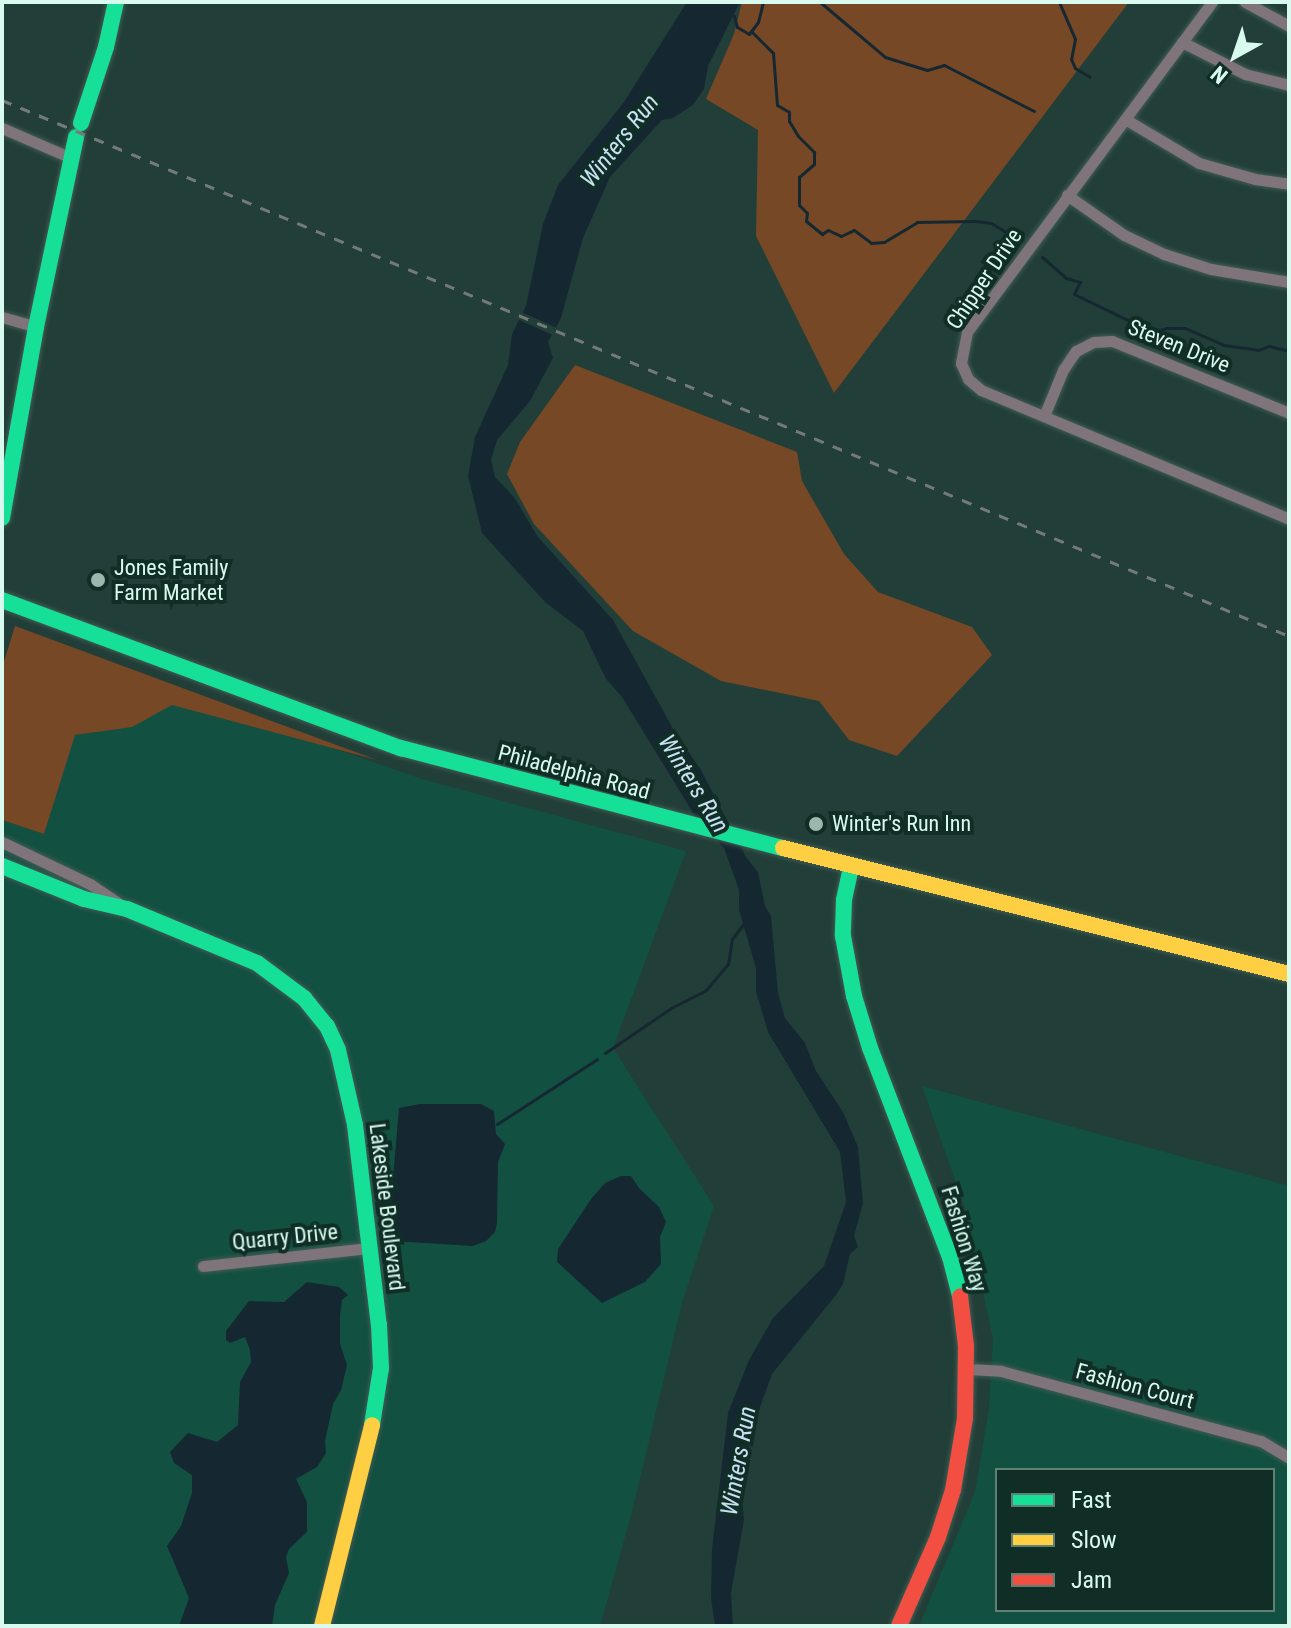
<!DOCTYPE html>
<html>
<head>
<meta charset="utf-8">
<style>
	body { margin:0 }
	#map { position:relative; width:1291px; height:1628px; overflow:hidden; background:#213f38; font-family:"Roboto Condensed",sans-serif }
	div>[style] { position:absolute }
	.built>* { inset:0; background:#125042 }
	.green>* { inset:0; background:#764825 }
	.water>* { inset:0; background:#152831 }
	.pier>* { inset:0; background:#213f38; transform-origin:0 0 }
	.stream>* { height:3px; margin:-1.5px; padding:0 1.5px; transform-origin:1.5px; border-radius:1.5px; background:#152831 }
	.roads { filter:drop-shadow(0 0 2px #415b54) drop-shadow(0 0 2px #415b54) }
	.street>* { height:11px; margin:-5.5px; padding:0 5.5px; transform-origin:5.5px; border-radius:5.5px; background:#7e7479 }
	.fast>* { height:16px; margin:-8px; padding:0 8px; transform-origin:8px; border-radius:8px; background:#16e098 }
	.slow>* { height:16px; margin:-8px; padding:0 8px; transform-origin:8px; border-radius:8px; background:#ffcf43 }
	.jam>* { height:16px; margin:-8px; padding:0 8px; transform-origin:8px; border-radius:8px; background:#f24e42 }
	.rail>* { height:3px; margin-top:-1.5px; transform-origin:0; background:repeating-linear-gradient(90deg,#747979 0 10px,transparent 0 20px) }
	.dots>* { width:22px; height:22px; translate:-50% -50%; box-sizing:border-box; border:4px solid #102e26; border-radius:50% }
	span { translate:-50% -50%; white-space:nowrap; text-align:center; line-height:1.15; -webkit-text-stroke:8px #102e26; paint-order:stroke }
	.street-label { font-size:22px; color:#d9fbef }
	.poi-label { font-size:22px; color:#d9fbef }
	.left { translate:0 -50%; text-align:left }
	.water-label { font-size:24px; color:#c7e2f2; font-style:italic }
	.frame { position:absolute; inset:0; border:4px solid #d9fbef; pointer-events:none }
	.legend { position:absolute; left:995px; top:1468px; width:280px; height:144px; box-sizing:border-box; background:#102e26; border:2px solid #608076; margin:0; padding:10px 14px; list-style:none; font-size:24px; color:#d9fbef }
	.legend li { display:flex; align-items:center; gap:16px; height:40px }
	.legend b { width:40px; border:2px solid #608076 }
	.north { position:absolute; left:1195px; top:16px; width:80px; height:80px; -webkit-text-stroke:6px #102e26; paint-order:stroke; rotate:220deg; font-size:22px; font-weight:700; line-height:32px; text-align:center; color:#d9fbef }
	.north::after { content:''; display:block; margin:auto; width:28px; height:36px; background:#d9fbef; clip-path:polygon(50% 0,100% 100%,50% 72%,0 100%) }
</style>
</head>
<body>
<div id="map">
	<div class="built">
		<i style="clip-path:polygon(183px 696px,422px 779px,686px 851px,613px 1048px,714px 1206px,682px 1303px,632px 1512px,600px 1626px,2px 1626px,2px 820px,44px 834px,78px 724px)"></i>
		<i style="clip-path:polygon(evenodd,922px 1086px,1289px 1186px,1289px 1626px,919px 1626px,975px 1492px,989px 1408px,993px 1339px,966px 1211px,922px 1086px,997px 1470px,1273px 1470px,1273px 1610px,997px 1610px,997px 1470px)"></i>
	</div>
	<div class="green">
		<i style="clip-path:polygon(742px 2px,1129px 2px,834px 393px,756px 236px,758px 130px,706px 99px,734px 34px)"></i>
		<i style="clip-path:polygon(575px 365px,797px 452px,802px 481px,844px 554px,878px 592px,972px 627px,992px 655px,897px 756px,849px 740px,819px 701px,721px 681px,633px 631px,534px 524px,507px 474px,520px 442px)"></i>
		<i style="clip-path:polygon(15px 626px,377px 760px,172px 705px,132px 727px,75px 735px,44px 834px,2px 820px,2px 668px)"></i>
	</div>
	<div class="water">
		<i style="clip-path:polygon(687px 2px,740px 2px,708px 66px,704px 89px,693px 105px,673px 118px,662px 120px,610px 177px,583px 238px,561px 318px,548px 342px,553px 358px,530px 401px,497px 440px,491px 460px,495px 477px,514px 497px,538px 537px,613px 620px,676px 734px,701px 770px,746px 857px,758px 872px,765px 906px,771px 916px,778px 993px,785px 1018px,805px 1043px,816px 1071px,843px 1112px,858px 1147px,863px 1203px,854px 1236px,858px 1247px,850px 1254px,843px 1284px,836px 1295px,772px 1374px,748px 1440px,741px 1491px,744px 1520px,731px 1593px,733px 1626px,715px 1626px,711px 1598px,712px 1549px,728px 1413px,749px 1360px,773px 1318px,824px 1266px,846px 1202px,840px 1152px,768px 1032px,756px 992px,756px 968px,739px 910px,739px 890px,724px 848px,695px 816px,622px 697px,606px 679px,583px 631px,545px 602px,482px 533px,468px 476px,475px 437px,508px 365px,512px 334px,526px 306px,543px 224px,558px 185px,624px 102px)"></i>
		<i style="clip-path:polygon(420px 1104px,481px 1104px,494px 1111px,496px 1134px,505px 1144px,498px 1162px,497px 1223px,495px 1232px,486px 1241px,473px 1246px,392px 1241px,391px 1201px,399px 1108px)"></i>
		<i style="clip-path:polygon(621px 1176px,631px 1176px,639px 1188px,659px 1207px,666px 1222px,660px 1237px,661px 1264px,645px 1282px,602px 1303px,557px 1262px,558px 1249px,591px 1199px,605px 1183px)"></i>
		<i style="clip-path:polygon(307px 1282px,339px 1287px,348px 1295px,342px 1300px,340px 1315px,340px 1344px,347px 1365px,341px 1390px,333px 1404px,325px 1441px,326px 1453px,317px 1467px,296px 1479px,307px 1502px,307px 1532px,289px 1549px,286px 1557px,289px 1573px,275px 1605px,272px 1626px,179px 1626px,189px 1598px,167px 1546px,181px 1526px,192px 1493px,192px 1475px,174px 1463px,170px 1452px,188px 1433px,217px 1442px,238px 1425px,240px 1382px,251px 1362px,250px 1350px,245px 1337px,230px 1343px,226px 1340px,226px 1331px,249px 1301px,284px 1302px)"></i>
	</div>
	<div class="pier">
		<i style="left:521px;top:312px;width:42px;height:8px;rotate:24deg"></i>
	</div>
	<div class="stream">
		<i style="left:820px;top:2px;width:85px;rotate:40.2deg"></i>
		<i style="left:885px;top:57px;width:44px;rotate:17.2deg"></i>
		<i style="left:927px;top:70px;width:18px;rotate:-16deg"></i>
		<i style="left:944px;top:65px;width:101px;rotate:27.1deg"></i>
		<i style="left:1059px;top:2px;width:40px;rotate:66.6deg"></i>
		<i style="left:1075px;top:39px;width:20px;rotate:101deg"></i>
		<i style="left:1071px;top:59px;width:10px;rotate:66deg"></i>
		<i style="left:1075px;top:68px;width:17px;rotate:31deg"></i>
		<i style="left:734px;top:16px;width:11px;rotate:75deg"></i>
		<i style="left:737px;top:27px;width:14px;rotate:30deg"></i>
		<i style="left:749px;top:34px;width:15px;rotate:-53deg"></i>
		<i style="left:758px;top:22px;width:21px;rotate:-76deg"></i>
		<i style="left:751px;top:31px;width:31px;rotate:45deg"></i>
		<i style="left:773px;top:53px;width:52px;rotate:85.6deg"></i>
		<i style="left:777px;top:105px;width:14px;rotate:30deg"></i>
		<i style="left:789px;top:112px;width:9px;rotate:90deg"></i>
		<i style="left:789px;top:121px;width:17px;rotate:59deg"></i>
		<i style="left:798px;top:136px;width:23px;rotate:45deg"></i>
		<i style="left:814px;top:152px;width:12px;rotate:90deg"></i>
		<i style="left:814px;top:164px;width:20px;rotate:139deg"></i>
		<i style="left:799px;top:177px;width:28px;rotate:90deg"></i>
		<i style="left:799px;top:205px;width:11px;rotate:45deg"></i>
		<i style="left:807px;top:213px;width:8px;rotate:97deg"></i>
		<i style="left:806px;top:221px;width:21px;rotate:39deg"></i>
		<i style="left:822px;top:234px;width:7px;rotate:-34deg"></i>
		<i style="left:828px;top:230px;width:14px;rotate:25deg"></i>
		<i style="left:841px;top:236px;width:14px;rotate:-25deg"></i>
		<i style="left:854px;top:230px;width:21px;rotate:37deg"></i>
		<i style="left:871px;top:243px;width:13px;rotate:-4deg"></i>
		<i style="left:884px;top:242px;width:39px;rotate:-31deg"></i>
		<i style="left:917px;top:222px;width:58px;rotate:-1deg"></i>
		<i style="left:975px;top:221px;width:16px;rotate:7deg"></i>
		<i style="left:991px;top:223px;width:31px;rotate:31deg"></i>
		<i style="left:1042px;top:257px;width:32px;rotate:41deg"></i>
		<i style="left:1066px;top:278px;width:15px;rotate:16deg"></i>
		<i style="left:1080px;top:282px;width:13px;rotate:117deg"></i>
		<i style="left:1074px;top:294px;width:69px;rotate:25.8deg"></i>
		<i style="left:1136px;top:324px;width:16px;rotate:45deg"></i>
		<i style="left:1147px;top:335px;width:20px;rotate:-20deg"></i>
		<i style="left:1166px;top:328px;width:19px"></i>
		<i style="left:1185px;top:328px;width:43px;rotate:23.6deg"></i>
		<i style="left:1224px;top:345px;width:34px;rotate:8deg"></i>
		<i style="left:1258px;top:350px;width:12px;rotate:-20deg"></i>
		<i style="left:1269px;top:346px;width:21px;rotate:14deg"></i>
		<i style="left:605px;top:1053px;width:80px;rotate:-34.3deg"></i>
		<i style="left:671px;top:1008px;width:39px;rotate:-27deg"></i>
		<i style="left:706px;top:990px;width:34px;rotate:-50deg"></i>
		<i style="left:728px;top:964px;width:25px;rotate:-81deg"></i>
		<i style="left:732px;top:939px;width:21px;rotate:-53deg"></i>
		<i style="left:497px;top:1124px;width:119px;rotate:-33deg"></i>
	</div>
	<div class="roads">
		<div class="street">
			<i style="left:1212px;top:2px;width:411px;rotate:126.6deg"></i>
			<i style="left:967px;top:332px;width:32px;rotate:101deg"></i>
			<i style="left:961px;top:363px;width:17px;rotate:66deg"></i>
			<i style="left:968px;top:379px;width:17px;rotate:40deg"></i>
			<i style="left:981px;top:390px;width:334px;rotate:22.7deg"></i>
			<i style="left:1245px;top:2px;width:50px;rotate:28.6deg"></i>
			<i style="left:1182px;top:42px;width:71px;rotate:26.9deg"></i>
			<i style="left:1245px;top:74px;width:45px;rotate:14deg"></i>
			<i style="left:1125px;top:119px;width:86px;rotate:30.7deg"></i>
			<i style="left:1199px;top:163px;width:58px;rotate:15.9deg"></i>
			<i style="left:1255px;top:179px;width:34px;rotate:8deg"></i>
			<i style="left:2px;top:128px;width:73px;rotate:23.4deg"></i>
			<i style="left:1067px;top:195px;width:70px;rotate:35.1deg"></i>
			<i style="left:1124px;top:235px;width:44px;rotate:25.4deg"></i>
			<i style="left:1164px;top:254px;width:49px;rotate:17.7deg"></i>
			<i style="left:1211px;top:269px;width:79px;rotate:9.5deg"></i>
			<i style="left:2px;top:317px;width:35px;rotate:16deg"></i>
			<i style="left:1044px;top:416px;width:50px;rotate:-67.6deg"></i>
			<i style="left:1063px;top:370px;width:23px;rotate:-56deg"></i>
			<i style="left:1076px;top:351px;width:20px;rotate:-27deg"></i>
			<i style="left:1094px;top:342px;width:18px;rotate:-3deg"></i>
			<i style="left:1112px;top:341px;width:191px;rotate:22.1deg"></i>
			<i style="left:2px;top:842px;width:98px;rotate:25.5deg"></i>
			<i style="left:90px;top:884px;width:36px;rotate:34deg"></i>
			<i style="left:203px;top:1266px;width:168px;rotate:-6.2deg"></i>
			<i style="left:967px;top:1369px;width:34px;rotate:3deg"></i>
			<i style="left:1001px;top:1371px;width:269px;rotate:15.1deg"></i>
			<i style="left:1261px;top:1441px;width:33px;rotate:31deg"></i>
		</div>
		<div class="fast">
			<i style="left:81px;top:123px;width:80px;rotate:-71.8deg"></i>
			<i style="left:106px;top:47px;width:46px;rotate:-77.5deg"></i>
			<i style="left:2px;top:518px;width:194px;rotate:-79.9deg"></i>
			<i style="left:36px;top:327px;width:194px;rotate:-78.1deg"></i>
			<i style="left:2px;top:600px;width:426px;rotate:20.4deg"></i>
			<i style="left:401px;top:748px;width:395px;rotate:14.7deg"></i>
			<i style="left:2px;top:866px;width:88px;rotate:21.9deg"></i>
			<i style="left:84px;top:899px;width:44px;rotate:13.1deg"></i>
			<i style="left:127px;top:909px;width:141px;rotate:22.6deg"></i>
			<i style="left:257px;top:963px;width:59px;rotate:36.7deg"></i>
			<i style="left:304px;top:998px;width:36px;rotate:51deg"></i>
			<i style="left:327px;top:1026px;width:26px;rotate:65deg"></i>
			<i style="left:338px;top:1050px;width:77px;rotate:77.2deg"></i>
			<i style="left:355px;top:1125px;width:201px;rotate:83.2deg"></i>
			<i style="left:379px;top:1325px;width:43px;rotate:87.3deg"></i>
			<i style="left:381px;top:1368px;width:58px;rotate:99deg"></i>
			<i style="left:851px;top:867px;width:34px;rotate:102deg"></i>
			<i style="left:844px;top:900px;width:36px;rotate:92deg"></i>
			<i style="left:843px;top:936px;width:61px;rotate:79.6deg"></i>
			<i style="left:854px;top:996px;width:54px;rotate:72.9deg"></i>
			<i style="left:870px;top:1048px;width:224px;rotate:69.1deg"></i>
			<i style="left:950px;top:1257px;width:40px;rotate:75.6deg"></i>
		</div>
		<div class="slow">
			<i style="left:783px;top:848px;width:521px;rotate:13.98deg"></i>
			<i style="left:322px;top:1626px;width:207px;rotate:-76deg"></i>
		</div>
		<div class="jam">
			<i style="left:899px;top:1626px;width:97px;rotate:-66.3deg"></i>
			<i style="left:938px;top:1537px;width:49px;rotate:-72.3deg"></i>
			<i style="left:953px;top:1490px;width:73px;rotate:-80.5deg"></i>
			<i style="left:965px;top:1418px;width:72px;rotate:-89.2deg"></i>
			<i style="left:966px;top:1346px;width:50px;rotate:-96.8deg"></i>
		</div>
	</div>
	<div class="rail">
		<i style="left:2px;top:100px;width:1394px;rotate:22.61deg"></i>
	</div>
	<div class="dots">
		<i style="left:98px;top:580px;background:#99b9af"></i>
		<i style="left:816px;top:824px;background:#99b9af"></i>
	</div>
	<div class="street-label">
		<span style="left:984px;top:279px;rotate:-56deg">Chipper Drive</span>
		<span style="left:1179px;top:346px;rotate:22deg">Steven Drive</span>
		<span style="left:574px;top:772px;rotate:15deg">Philadelphia Road</span>
		<span style="left:387px;top:1207px;rotate:83deg">Lakeside Boulevard</span>
		<span style="left:285px;top:1237px;rotate:-6deg">Quarry Drive</span>
		<span style="left:964px;top:1239px;rotate:73deg">Fashion Way</span>
		<span style="left:1135px;top:1386px;rotate:15deg">Fashion Court</span>
	</div>
	<div class="poi-label">
		<span class="left" style="left:114px;top:580px">Jones Family<br>Farm Market</span>
		<span class="left" style="left:832px;top:824px">Winter's Run Inn</span>
	</div>
	<div class="water-label">
		<span style="left:620px;top:141px;rotate:-52deg">Winters Run</span>
		<span style="left:693px;top:784px;rotate:58deg">Winters Run</span>
		<span style="left:739px;top:1461px;rotate:-80deg">Winters Run</span>
	</div>
	<div class="frame"></div>
	<ul class="legend">
	<li><b style="height:10px;background:#16e098"></b>Fast</li>
	<li><b style="height:10px;background:#ffcf43"></b>Slow</li>
	<li><b style="height:10px;background:#f24e42"></b>Jam</li>
	</ul>
	<div class="north">N</div>
</div>
</body>
</html>
